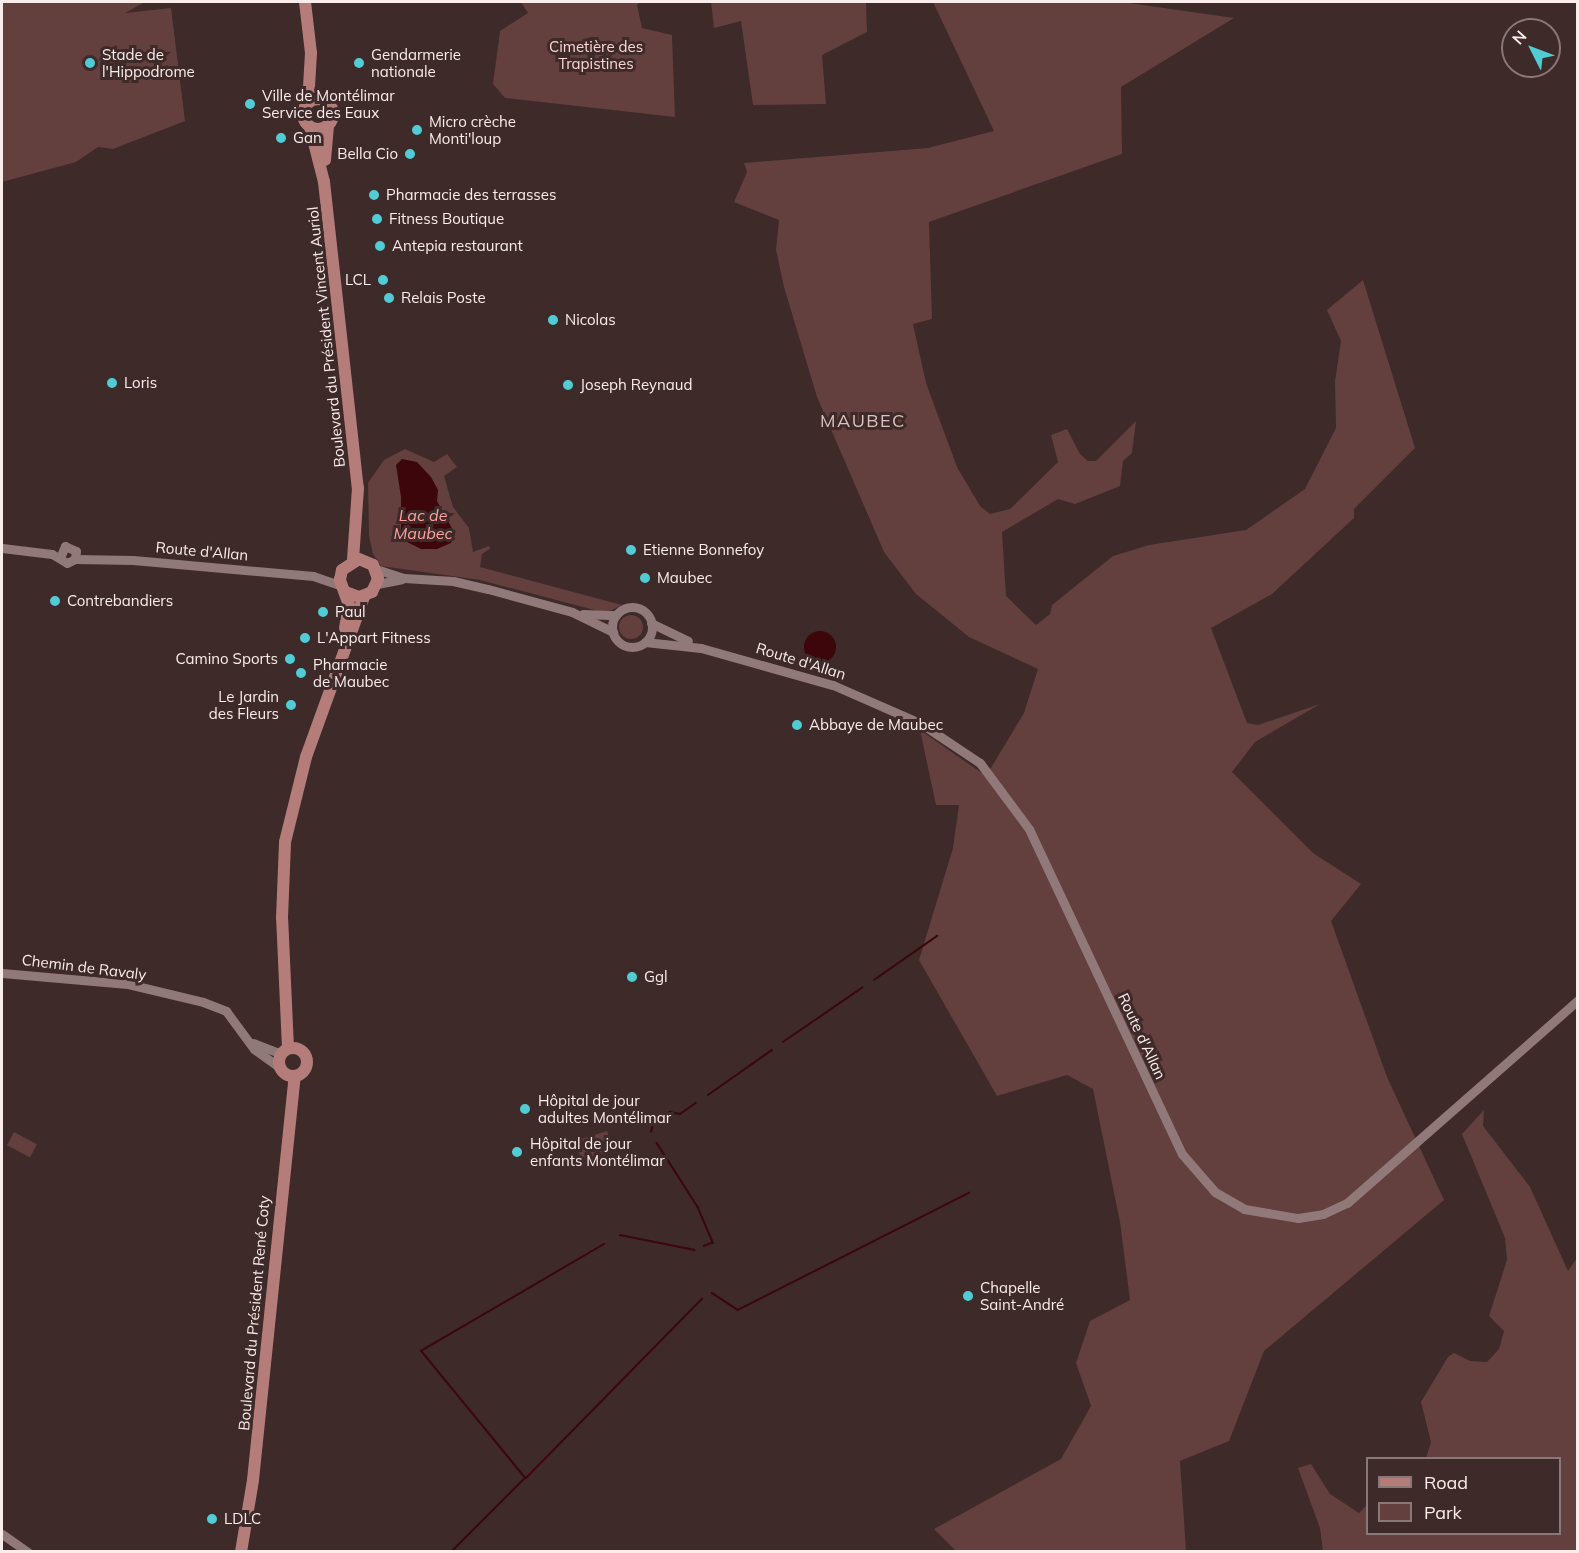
<!DOCTYPE html>
<html>
<head>
<meta charset="utf-8">
<style>
	body { margin:0 }
	#map { position:relative; width:1579px; height:1553px; overflow:hidden; background:#3d2a29; font-family:Mulish,sans-serif }
	div>[style] { position:absolute }
	.green>* { inset:0; background:#633f3e; transform-origin:0 0 }
	.round { border-radius:50% }
	.water>* { inset:0; background:#3c060b }
	.stream>* { height:1.5px; margin:-0.75px; padding:0 0.75px; transform-origin:0.75px; border-radius:0.75px; background:#3c060b }
	.minor>* { height:9px; margin:-4.5px; padding:0 4.5px; transform-origin:4.5px; border-radius:4.5px; background:#907978 }
	.minor>.ring { margin:-4.5px; padding:0; box-sizing:content-box; background:none; border:9px solid #907978; border-radius:50% }
	.major>* { height:12px; margin:-6px; padding:0 6px; transform-origin:6px; border-radius:6px; background:#b57d7a }
	.major>.ring { margin:-6px; padding:0; box-sizing:content-box; background:none; border:12px solid #b57d7a; border-radius:50% }
	.dots>* { width:16px; height:16px; translate:-50% -50%; box-sizing:border-box; border:3px solid #3d2a29; border-radius:50% }
	span { translate:-50% -50%; white-space:nowrap; text-align:center; line-height:1.15; -webkit-text-stroke:6px #3d2a29; paint-order:stroke }
	.park-label { font-size:15px; color:#fcd5d2 }
	.poi-label { font-size:15px; color:#f9eceb }
	.left { translate:0 -50%; text-align:left }
	.right { translate:-100% -50%; text-align:right }
	.street-label { font-size:15px; color:#f9eceb }
	.water-label { font-size:16px; color:#fea19e; font-style:italic }
	.quarter-label { font-size:18px; color:#d9c1bf; letter-spacing:1.5px }
	.frame { position:absolute; inset:0; border:3px solid #f9eceb; pointer-events:none }
	.legend { position:absolute; left:1366px; top:1457px; width:195px; height:78px; box-sizing:border-box; background:#3d2a29; border:2px solid #887877; margin:0; padding:8px 10px; list-style:none; font-size:18px; color:#f9eceb }
	.legend li { display:flex; align-items:center; gap:12px; height:30px }
	.legend b { width:30px; border:2px solid #887877 }
	.north { position:absolute; left:1501px; top:18px; width:60px; height:60px; box-sizing:border-box; background:#3d2a29; border:2px solid #887877; border-radius:50%; rotate:312deg; font-size:16px; font-weight:700; line-height:24px; text-align:center; color:#f9eceb }
	.north::after { content:''; display:block; margin:auto; width:21px; height:27px; background:#51ccd5; clip-path:polygon(50% 0,100% 100%,50% 72%,0 100%) }
</style>
</head>
<body>
<div id="map">
	<div class="green">
		<i style="clip-path:polygon(2px 2px,145px 2px,125px 13px,171px 8px,185px 121px,113px 149px,98px 147px,76px 162px,2px 182px)"></i>
		<i style="clip-path:polygon(521px 2px,640px 2px,637px 5px,642px 28px,672px 35px,675px 117px,505px 98px,493px 84px,500px 31px,528px 13px)"></i>
		<i style="clip-path:polygon(711px 2px,866px 2px,867px 32px,822px 55px,826px 104px,753px 105px,741px 21px,714px 28px)"></i>
		<i style="clip-path:polygon(933px 2px,1122px 2px,1234px 18px,1121px 87px,1122px 154px,929px 222px,932px 319px,913px 324px,926px 383px,957px 467px,980px 506px,990px 514px,1010px 509px,1058px 462px,1051px 435px,1067px 429px,1080px 454px,1088px 461px,1096px 461px,1136px 421px,1132px 453px,1123px 461px,1120px 486px,1075px 504px,1058px 499px,1002px 532px,1006px 596px,1036px 625px,1050px 614px,1052px 605px,1113px 556px,1149px 545px,1246px 530px,1305px 489px,1336px 428px,1335px 381px,1341px 341px,1327px 310px,1363px 280px,1415px 448px,1354px 509px,1354px 518px,1272px 594px,1211px 628px,1247px 723px,1258px 725px,1320px 704px,1255px 742px,1232px 772px,1313px 853px,1361px 884px,1331px 921px,1387px 1077px,1444px 1200px,1264px 1351px,1229px 1441px,1180px 1461px,1186px 1551px,956px 1551px,934px 1529px,1061px 1459px,1091px 1406px,1076px 1363px,1090px 1321px,1130px 1300px,1120px 1222px,1093px 1089px,1067px 1075px,997px 1096px,919px 960px,953px 848px,959px 805px,936px 805px,920px 730px,986px 776px,1024px 713px,1038px 669px,969px 637px,916px 594px,884px 552px,817px 397px,784px 287px,776px 250px,779px 220px,734px 202px,747px 172px,744px 163px,928px 148px,994px 131px)"></i>
		<i style="clip-path:polygon(405px 449px,434px 462px,447px 454px,457px 467px,444px 476px,453px 507px,469px 528px,473px 552px,489px 546px,490px 549px,482px 554px,480px 567px,622px 605px,610px 611px,598px 611px,480px 580px,381px 566px,373px 554px,369px 536px,368px 483px,384px 460px)"></i>
		<i class="round" style="left:619px;top:615px;width:24px;height:24px"></i>
		<i style="clip-path:polygon(1484px 1110px,1483px 1126px,1530px 1187px,1568px 1271px,1577px 1258px,1577px 1551px,1323px 1551px,1320px 1528px,1298px 1468px,1311px 1464px,1330px 1494px,1359px 1513px,1367px 1505px,1368px 1534px,1560px 1534px,1560px 1458px,1426px 1458px,1431px 1442px,1421px 1402px,1448px 1357px,1454px 1353px,1470px 1361px,1487px 1362px,1499px 1349px,1504px 1331px,1489px 1316px,1507px 1260px,1505px 1238px,1462px 1134px)"></i>
		<i style="left:607px;top:1131px;width:21px;height:33px;rotate:73deg"></i>
		<i style="left:14px;top:1132px;width:26px;height:15px;rotate:28deg"></i>
	</div>
	<div class="water">
		<i style="clip-path:polygon(402px 459px,417px 462px,431px 477px,438px 490px,437px 501px,455px 534px,451px 543px,437px 549px,421px 549px,401px 539px,401px 497px,396px 465px)"></i>
		<i class="round" style="left:804px;top:631px;width:32px;height:32px"></i>
	</div>
	<div class="stream">
		<i style="left:874px;top:980px;width:77px;rotate:-34.9deg"></i>
		<i style="left:783px;top:1042px;width:96px;rotate:-34.4deg"></i>
		<i style="left:708px;top:1095px;width:78px;rotate:-35.1deg"></i>
		<i style="left:651px;top:1132px;width:14px;rotate:-73deg"></i>
		<i style="left:655px;top:1119px;width:17px;rotate:-25deg"></i>
		<i style="left:670px;top:1112px;width:10px;rotate:11deg"></i>
		<i style="left:680px;top:1114px;width:19px;rotate:-35deg"></i>
		<i style="left:657px;top:1143px;width:76px;rotate:57.4deg"></i>
		<i style="left:698px;top:1207px;width:39px;rotate:67deg"></i>
		<i style="left:713px;top:1243px;width:9px;rotate:159deg"></i>
		<i style="left:620px;top:1235px;width:76px;rotate:11.3deg"></i>
		<i style="left:712px;top:1293px;width:31px;rotate:33deg"></i>
		<i style="left:738px;top:1310px;width:259px;rotate:-26.9deg"></i>
		<i style="left:526px;top:1478px;width:251px;rotate:-45.5deg"></i>
		<i style="left:451px;top:1552px;width:105px;rotate:-45deg"></i>
		<i style="left:525px;top:1478px;width:164px;rotate:-129.3deg"></i>
		<i style="left:421px;top:1351px;width:212px;rotate:-30.3deg"></i>
	</div>
	<div class="minor">
		<i style="left:2px;top:548px;width:50px;rotate:6.8deg"></i>
		<i style="left:52px;top:554px;width:17px;rotate:31deg"></i>
		<i style="left:67px;top:563px;width:9px;rotate:-27deg"></i>
		<i style="left:75px;top:559px;width:8px;rotate:-83deg"></i>
		<i style="left:76px;top:551px;width:12px;rotate:-156deg"></i>
		<i style="left:65px;top:546px;width:13px;rotate:113deg"></i>
		<i style="left:75px;top:559px;width:58px;rotate:1deg"></i>
		<i style="left:133px;top:560px;width:181px;rotate:5.1deg"></i>
		<i style="left:313px;top:576px;width:31px;rotate:19deg"></i>
		<i style="left:376px;top:569px;width:29px;rotate:18deg"></i>
		<i style="left:404px;top:578px;width:49px;rotate:3.5deg"></i>
		<i style="left:453px;top:581px;width:36px;rotate:13deg"></i>
		<i style="left:488px;top:589px;width:87px;rotate:15.3deg"></i>
		<i style="left:572px;top:612px;width:46px;rotate:26deg"></i>
		<i style="left:377px;top:584px;width:25px;rotate:-11deg"></i>
		<i class="ring" style="left:612px;top:607px;width:31px;height:31px"></i>
		<i style="left:583px;top:614px;width:33px;rotate:2deg"></i>
		<i style="left:651px;top:623px;width:41px;rotate:25.9deg"></i>
		<i style="left:645px;top:642px;width:56px;rotate:6.1deg"></i>
		<i style="left:701px;top:648px;width:137px;rotate:15.7deg"></i>
		<i style="left:833px;top:685px;width:95px;rotate:23.6deg"></i>
		<i style="left:920px;top:723px;width:72px;rotate:33.7deg"></i>
		<i style="left:980px;top:763px;width:82px;rotate:53.4deg"></i>
		<i style="left:1029px;top:829px;width:359px;rotate:64.8deg"></i>
		<i style="left:1182px;top:1154px;width:50px;rotate:49deg"></i>
		<i style="left:1215px;top:1192px;width:34px;rotate:30deg"></i>
		<i style="left:1244px;top:1209px;width:55px;rotate:9.5deg"></i>
		<i style="left:1298px;top:1218px;width:25px;rotate:-9deg"></i>
		<i style="left:1323px;top:1214px;width:26px;rotate:-25deg"></i>
		<i style="left:1347px;top:1203px;width:308px;rotate:-41.3deg"></i>
		<i style="left:2px;top:973px;width:126px;rotate:5deg"></i>
		<i style="left:128px;top:984px;width:77px;rotate:13.5deg"></i>
		<i style="left:203px;top:1002px;width:25px;rotate:21deg"></i>
		<i style="left:226px;top:1011px;width:47px;rotate:53.6deg"></i>
		<i style="left:254px;top:1049px;width:31px;rotate:36deg"></i>
		<i style="left:253px;top:1043px;width:31px;rotate:21deg"></i>
		<i style="left:2px;top:1534px;width:32px;rotate:35deg"></i>
	</div>
	<div class="major">
		<i style="left:305px;top:2px;width:51px;rotate:83.3deg"></i>
		<i style="left:311px;top:53px;width:50px;rotate:93.4deg"></i>
		<i class="ring" style="left:303px;top:99px;width:18px;height:18px"></i>
		<i style="left:310px;top:127px;width:57px;rotate:75.7deg"></i>
		<i style="left:324px;top:182px;width:308px;rotate:83.7deg"></i>
		<i style="left:358px;top:488px;width:72px;rotate:94deg"></i>
		<i style="left:325px;top:160px;width:35px;rotate:-85deg"></i>
		<i style="left:345px;top:628px;width:23px;rotate:-80deg"></i>
		<i style="left:349px;top:605px;width:27px;rotate:-110deg"></i>
		<i style="left:340px;top:580px;width:10px;rotate:-79deg"></i>
		<i style="left:342px;top:570px;width:20px;rotate:-33deg"></i>
		<i style="left:359px;top:559px;width:15px;rotate:23deg"></i>
		<i style="left:373px;top:565px;width:15px;rotate:70deg"></i>
		<i style="left:378px;top:579px;width:14px;rotate:115deg"></i>
		<i style="left:372px;top:592px;width:14px;rotate:159deg"></i>
		<i style="left:359px;top:597px;width:14px;rotate:-159deg"></i>
		<i class="ring" style="left:279px;top:1048px;width:16px;height:16px"></i>
		<i style="left:288px;top:1048px;width:130px;rotate:-92.6deg"></i>
		<i style="left:282px;top:918px;width:76px;rotate:-87.7deg"></i>
		<i style="left:285px;top:842px;width:88px;rotate:-76.1deg"></i>
		<i style="left:306px;top:757px;width:170px;rotate:-70.1deg"></i>
		<i style="left:241px;top:1552px;width:73px;rotate:-80.5deg"></i>
		<i style="left:253px;top:1480px;width:406px;rotate:-84.1deg"></i>
	</div>
	<div class="dots">
		<i style="left:90px;top:63px;background:#51ccd5"></i>
		<i style="left:359px;top:63px;background:#51ccd5"></i>
		<i style="left:250px;top:104px;background:#51ccd5"></i>
		<i style="left:417px;top:130px;background:#51ccd5"></i>
		<i style="left:281px;top:138px;background:#51ccd5"></i>
		<i style="left:410px;top:154px;background:#51ccd5"></i>
		<i style="left:374px;top:195px;background:#51ccd5"></i>
		<i style="left:377px;top:219px;background:#51ccd5"></i>
		<i style="left:380px;top:246px;background:#51ccd5"></i>
		<i style="left:383px;top:280px;background:#51ccd5"></i>
		<i style="left:389px;top:298px;background:#51ccd5"></i>
		<i style="left:553px;top:320px;background:#51ccd5"></i>
		<i style="left:112px;top:383px;background:#51ccd5"></i>
		<i style="left:568px;top:385px;background:#51ccd5"></i>
		<i style="left:631px;top:550px;background:#51ccd5"></i>
		<i style="left:645px;top:578px;background:#51ccd5"></i>
		<i style="left:55px;top:601px;background:#51ccd5"></i>
		<i style="left:323px;top:612px;background:#51ccd5"></i>
		<i style="left:305px;top:638px;background:#51ccd5"></i>
		<i style="left:290px;top:659px;background:#51ccd5"></i>
		<i style="left:301px;top:673px;background:#51ccd5"></i>
		<i style="left:291px;top:705px;background:#51ccd5"></i>
		<i style="left:797px;top:725px;background:#51ccd5"></i>
		<i style="left:632px;top:977px;background:#51ccd5"></i>
		<i style="left:525px;top:1109px;background:#51ccd5"></i>
		<i style="left:517px;top:1152px;background:#51ccd5"></i>
		<i style="left:968px;top:1296px;background:#51ccd5"></i>
		<i style="left:212px;top:1519px;background:#51ccd5"></i>
	</div>
	<div class="park-label">
		<span style="left:596px;top:55px">Cimetière des<br>Trapistines</span>
	</div>
	<div class="poi-label">
		<span class="left" style="left:102px;top:63px">Stade de<br>l'Hippodrome</span>
		<span class="left" style="left:371px;top:63px">Gendarmerie<br>nationale</span>
		<span class="left" style="left:262px;top:104px">Ville de Montélimar<br>Service des Eaux</span>
		<span class="left" style="left:429px;top:130px">Micro crèche<br>Monti'loup</span>
		<span class="left" style="left:293px;top:138px">Gan</span>
		<span class="right" style="left:398px;top:154px">Bella Cio</span>
		<span class="left" style="left:386px;top:195px">Pharmacie des terrasses</span>
		<span class="left" style="left:389px;top:219px">Fitness Boutique</span>
		<span class="left" style="left:392px;top:246px">Antepia restaurant</span>
		<span class="right" style="left:371px;top:280px">LCL</span>
		<span class="left" style="left:401px;top:298px">Relais Poste</span>
		<span class="left" style="left:565px;top:320px">Nicolas</span>
		<span class="left" style="left:124px;top:383px">Loris</span>
		<span class="left" style="left:580px;top:385px">Joseph Reynaud</span>
		<span class="left" style="left:643px;top:550px">Etienne Bonnefoy</span>
		<span class="left" style="left:657px;top:578px">Maubec</span>
		<span class="left" style="left:67px;top:601px">Contrebandiers</span>
		<span class="left" style="left:335px;top:612px">Paul</span>
		<span class="left" style="left:317px;top:638px">L'Appart Fitness</span>
		<span class="right" style="left:278px;top:659px">Camino Sports</span>
		<span class="left" style="left:313px;top:673px">Pharmacie<br>de Maubec</span>
		<span class="right" style="left:279px;top:705px">Le Jardin<br>des Fleurs</span>
		<span class="left" style="left:809px;top:725px">Abbaye de Maubec</span>
		<span class="left" style="left:644px;top:977px">Ggl</span>
		<span class="left" style="left:538px;top:1109px">Hôpital de jour<br>adultes Montélimar</span>
		<span class="left" style="left:530px;top:1152px">Hôpital de jour<br>enfants Montélimar</span>
		<span class="left" style="left:980px;top:1296px">Chapelle<br>Saint-André</span>
		<span class="left" style="left:224px;top:1519px">LDLC</span>
	</div>
	<div class="street-label">
		<span style="left:326px;top:337px;rotate:-96deg">Boulevard du Président Vincent Auriol</span>
		<span style="left:202px;top:551px;rotate:5deg">Route d'Allan</span>
		<span style="left:801px;top:661px;rotate:17deg">Route d'Allan</span>
		<span style="left:84px;top:967px;rotate:7deg">Chemin de Ravaly</span>
		<span style="left:1142px;top:1036px;rotate:65deg">Route d'Allan</span>
		<span style="left:254px;top:1313px;rotate:-85deg">Boulevard du Président René Coty</span>
	</div>
	<div class="water-label">
		<span style="left:423px;top:524px">Lac de<br>Maubec</span>
	</div>
	<div class="quarter-label">
		<span style="left:863px;top:421px">MAUBEC</span>
	</div>
	<div class="frame"></div>
	<ul class="legend">
	<li><b style="height:8px;background:#b57d7a"></b>Road</li>
	<li><b style="height:16px;background:#633f3e"></b>Park</li>
	</ul>
	<div class="north">N</div>
</div>
</body>
</html>
